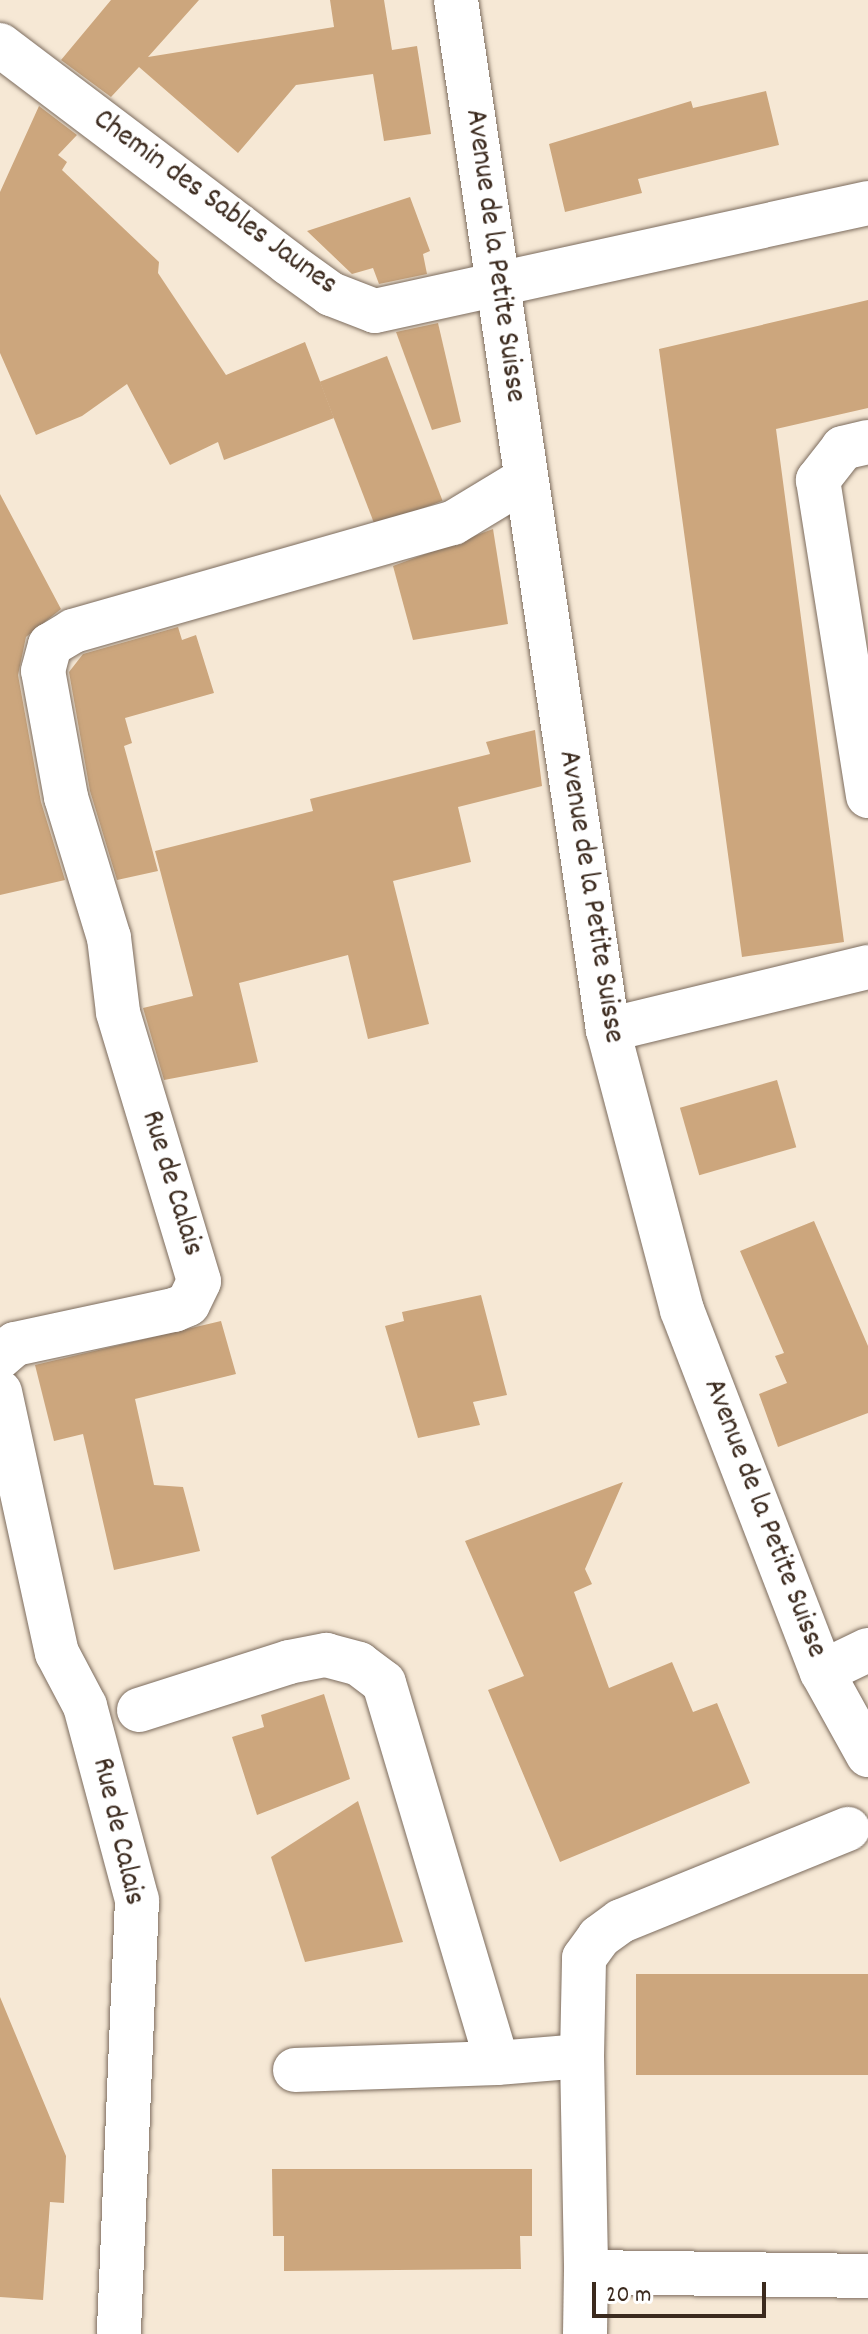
<!DOCTYPE html>
<html>
<head>
<meta charset="utf-8">
<style>
	body { margin:0 }
	#map { position:relative; width:868px; height:2334px; overflow:hidden; background:#f6e8d5; font-family:Dekko,sans-serif }
	div>[style] { position:absolute }
	.building>* { inset:0; background:#cca67d; transform-origin:0 0 }
	.roads { filter:drop-shadow(0 0 2px #7c6c5e) drop-shadow(0 0 2px #7c6c5e) }
	.minor>* { height:44px; margin:-22px; padding:0 22px; transform-origin:22px; border-radius:22px; background:#fff }
	span { translate:-50% -50%; white-space:nowrap; text-align:center; line-height:1.15; -webkit-text-stroke:6px #fff; paint-order:stroke }
	.street-label { font-size:30px; color:#3b2a1e }
	.scale { position:absolute; left:592px; top:2282px; width:174px; height:36px; box-sizing:border-box; border:4px solid #3b2a1e; border-top:0; padding-left:10px; font-size:24px; line-height:28px; white-space:nowrap; color:#3b2a1e; -webkit-text-stroke:6px #fff; paint-order:stroke }
</style>
</head>
<body>
<div id="map">
	<div class="building">
		<i style="clip-path:polygon(111px 0,199px 0,148px 57px,334px 27px,330px 0,384px 0,392px 50px,417px 46px,431px 134px,384px 141px,373px 74px,296px 85px,238px 153px,139px 67px,111px 97px,61px 60px)"></i>
		<i style="clip-path:polygon(766px 91px,779px 145px,638px 179px,642px 193px,565px 212px,549px 144px,691px 101px,693px 108px)"></i>
		<i style="clip-path:polygon(39px 106px,77px 135px,58px 155px,67px 162px,62px 170px,159px 262px,158px 273px,226px 375px,305px 342px,334px 418px,224px 460px,218px 442px,170px 465px,127px 384px,82px 416px,36px 435px,0 353px,0 192px)"></i>
		<i style="clip-path:polygon(410px 197px,430px 251px,423px 254px,427px 274px,379px 284px,373px 268px,352px 274px,307px 231px)"></i>
		<i style="clip-path:polygon(868px 300px,868px 408px,776px 429px,844px 942px,742px 957px,659px 349px)"></i>
		<i style="clip-path:polygon(438px 323px,461px 422px,432px 430px,396px 332px)"></i>
		<i style="left:387px;top:356px;width:155px;height:72px;rotate:69deg"></i>
		<i style="clip-path:polygon(0 494px,61px 609px,26px 637px,18px 675px,41px 802px,65px 880px,0 895px)"></i>
		<i style="clip-path:polygon(493px 529px,508px 624px,413px 640px,393px 566px)"></i>
		<i style="clip-path:polygon(178px 627px,182px 640px,196px 635px,214px 693px,125px 718px,132px 743px,124px 746px,158px 871px,117px 880px,90px 791px,69px 672px,83px 654px)"></i>
		<i style="clip-path:polygon(535px 730px,542px 786px,458px 807px,471px 862px,393px 881px,429px 1024px,368px 1039px,348px 955px,239px 983px,258px 1062px,164px 1080px,143px 1008px,193px 996px,155px 851px,313px 811px,310px 799px,490px 754px,486px 742px)"></i>
		<i style="left:777px;top:1080px;width:70px;height:101px;rotate:74deg"></i>
		<i style="clip-path:polygon(814px 1221px,868px 1346px,868px 1413px,778px 1447px,759px 1394px,787px 1383px,775px 1356px,784px 1353px,740px 1251px)"></i>
		<i style="clip-path:polygon(481px 1295px,507px 1395px,473px 1402px,480px 1425px,418px 1438px,385px 1326px,404px 1321px,402px 1312px)"></i>
		<i style="clip-path:polygon(221px 1321px,236px 1374px,135px 1399px,154px 1485px,183px 1487px,200px 1551px,114px 1570px,83px 1434px,54px 1441px,35px 1365px)"></i>
		<i style="clip-path:polygon(623px 1482px,585px 1569px,592px 1584px,574px 1592px,609px 1688px,672px 1662px,693px 1712px,717px 1703px,750px 1783px,560px 1862px,488px 1690px,524px 1676px,465px 1541px)"></i>
		<i style="clip-path:polygon(324px 1694px,350px 1779px,257px 1815px,232px 1737px,264px 1727px,261px 1715px)"></i>
		<i style="clip-path:polygon(358px 1801px,403px 1942px,305px 1962px,271px 1857px)"></i>
		<i style="left:868px;top:1974px;width:101px;height:232px;rotate:90deg"></i>
		<i style="clip-path:polygon(0 1997px,66px 2156px,64px 2203px,50px 2202px,43px 2300px,0 2297px)"></i>
		<i style="clip-path:polygon(272px 2169px,532px 2169px,532px 2236px,520px 2236px,521px 2269px,284px 2271px,284px 2236px,273px 2236px)"></i>
	</div>
	<div class="roads">
		<div class="minor">
			<i style="left:456px;top:0;width:1041px;rotate:81.61deg"></i>
			<i style="left:608px;top:1030px;width:290px;rotate:75.2deg"></i>
			<i style="left:682px;top:1310px;width:388px;rotate:68.9deg"></i>
			<i style="left:822px;top:1672px;width:95px;rotate:61deg"></i>
			<i style="left:0;top:45px;width:361px;rotate:37.1deg"></i>
			<i style="left:288px;top:263px;width:53px;rotate:35.8deg"></i>
			<i style="left:331px;top:294px;width:47px;rotate:21.1deg"></i>
			<i style="left:375px;top:311px;width:505px;rotate:-12.36deg"></i>
			<i style="left:868px;top:442px;width:26px;rotate:167deg"></i>
			<i style="left:843px;top:448px;width:41px;rotate:128deg"></i>
			<i style="left:818px;top:480px;width:320px;rotate:81deg"></i>
			<i style="left:608px;top:1030px;width:268px;rotate:-13.6deg"></i>
			<i style="left:0;top:1357px;width:20px;rotate:-41deg"></i>
			<i style="left:15px;top:1344px;width:163px;rotate:-12.1deg"></i>
			<i style="left:174px;top:1310px;width:15px;rotate:-23deg"></i>
			<i style="left:188px;top:1304px;width:25px;rotate:-64deg"></i>
			<i style="left:199px;top:1281px;width:281px;rotate:-106.8deg"></i>
			<i style="left:118px;top:1012px;width:75px;rotate:-96.9deg"></i>
			<i style="left:109px;top:938px;width:147px;rotate:-107deg"></i>
			<i style="left:66px;top:797px;width:128px;rotate:-100.3deg"></i>
			<i style="left:43px;top:671px;width:27px;rotate:-75deg"></i>
			<i style="left:50px;top:645px;width:27px;rotate:-31deg"></i>
			<i style="left:73px;top:631px;width:395px;rotate:-15.9deg"></i>
			<i style="left:453px;top:523px;width:83px;rotate:-31.2deg"></i>
			<i style="left:0;top:1392px;width:267px;rotate:77.7deg"></i>
			<i style="left:57px;top:1653px;width:60px;rotate:62.2deg"></i>
			<i style="left:85px;top:1706px;width:201px;rotate:75deg"></i>
			<i style="left:137px;top:1900px;width:434px;rotate:92.4deg"></i>
			<i style="left:822px;top:1672px;width:51px;rotate:-25.6deg"></i>
			<i style="left:139px;top:1710px;width:157px;rotate:-17.7deg"></i>
			<i style="left:289px;top:1662px;width:38px;rotate:-11deg"></i>
			<i style="left:326px;top:1655px;width:34px;rotate:15deg"></i>
			<i style="left:359px;top:1664px;width:31px;rotate:37deg"></i>
			<i style="left:384px;top:1683px;width:396px;rotate:73.4deg"></i>
			<i style="left:497px;top:2063px;width:85px;rotate:-4.7deg"></i>
			<i style="left:582px;top:2056px;width:216px;rotate:88.9deg"></i>
			<i style="left:586px;top:2272px;width:282px;rotate:0.8deg"></i>
			<i style="left:582px;top:2056px;width:98px;rotate:-88.8deg"></i>
			<i style="left:584px;top:1958px;width:26px;rotate:-54deg"></i>
			<i style="left:599px;top:1937px;width:27px;rotate:-36deg"></i>
			<i style="left:621px;top:1921px;width:245px;rotate:-22.1deg"></i>
			<i style="left:295px;top:2070px;width:202px;rotate:-2deg"></i>
			<i style="left:585px;top:2334px;width:62px;rotate:-89.1deg"></i>
		</div>
	</div>
	<div class="street-label">
		<span style="left:214px;top:204px;rotate:36deg">Chemin des Sables Jaunes</span>
		<span style="left:493px;top:256px;rotate:82deg">Avenue de la Petite Suisse</span>
		<span style="left:589px;top:897px;rotate:81deg">Avenue de la Petite Suisse</span>
		<span style="left:170px;top:1184px;rotate:73deg">Rue de Calais</span>
		<span style="left:763px;top:1519px;rotate:69deg">Avenue de la Petite Suisse</span>
		<span style="left:116px;top:1832px;rotate:77deg">Rue de Calais</span>
	</div>
	<div class="scale">20 m</div>
</div>
</body>
</html>
